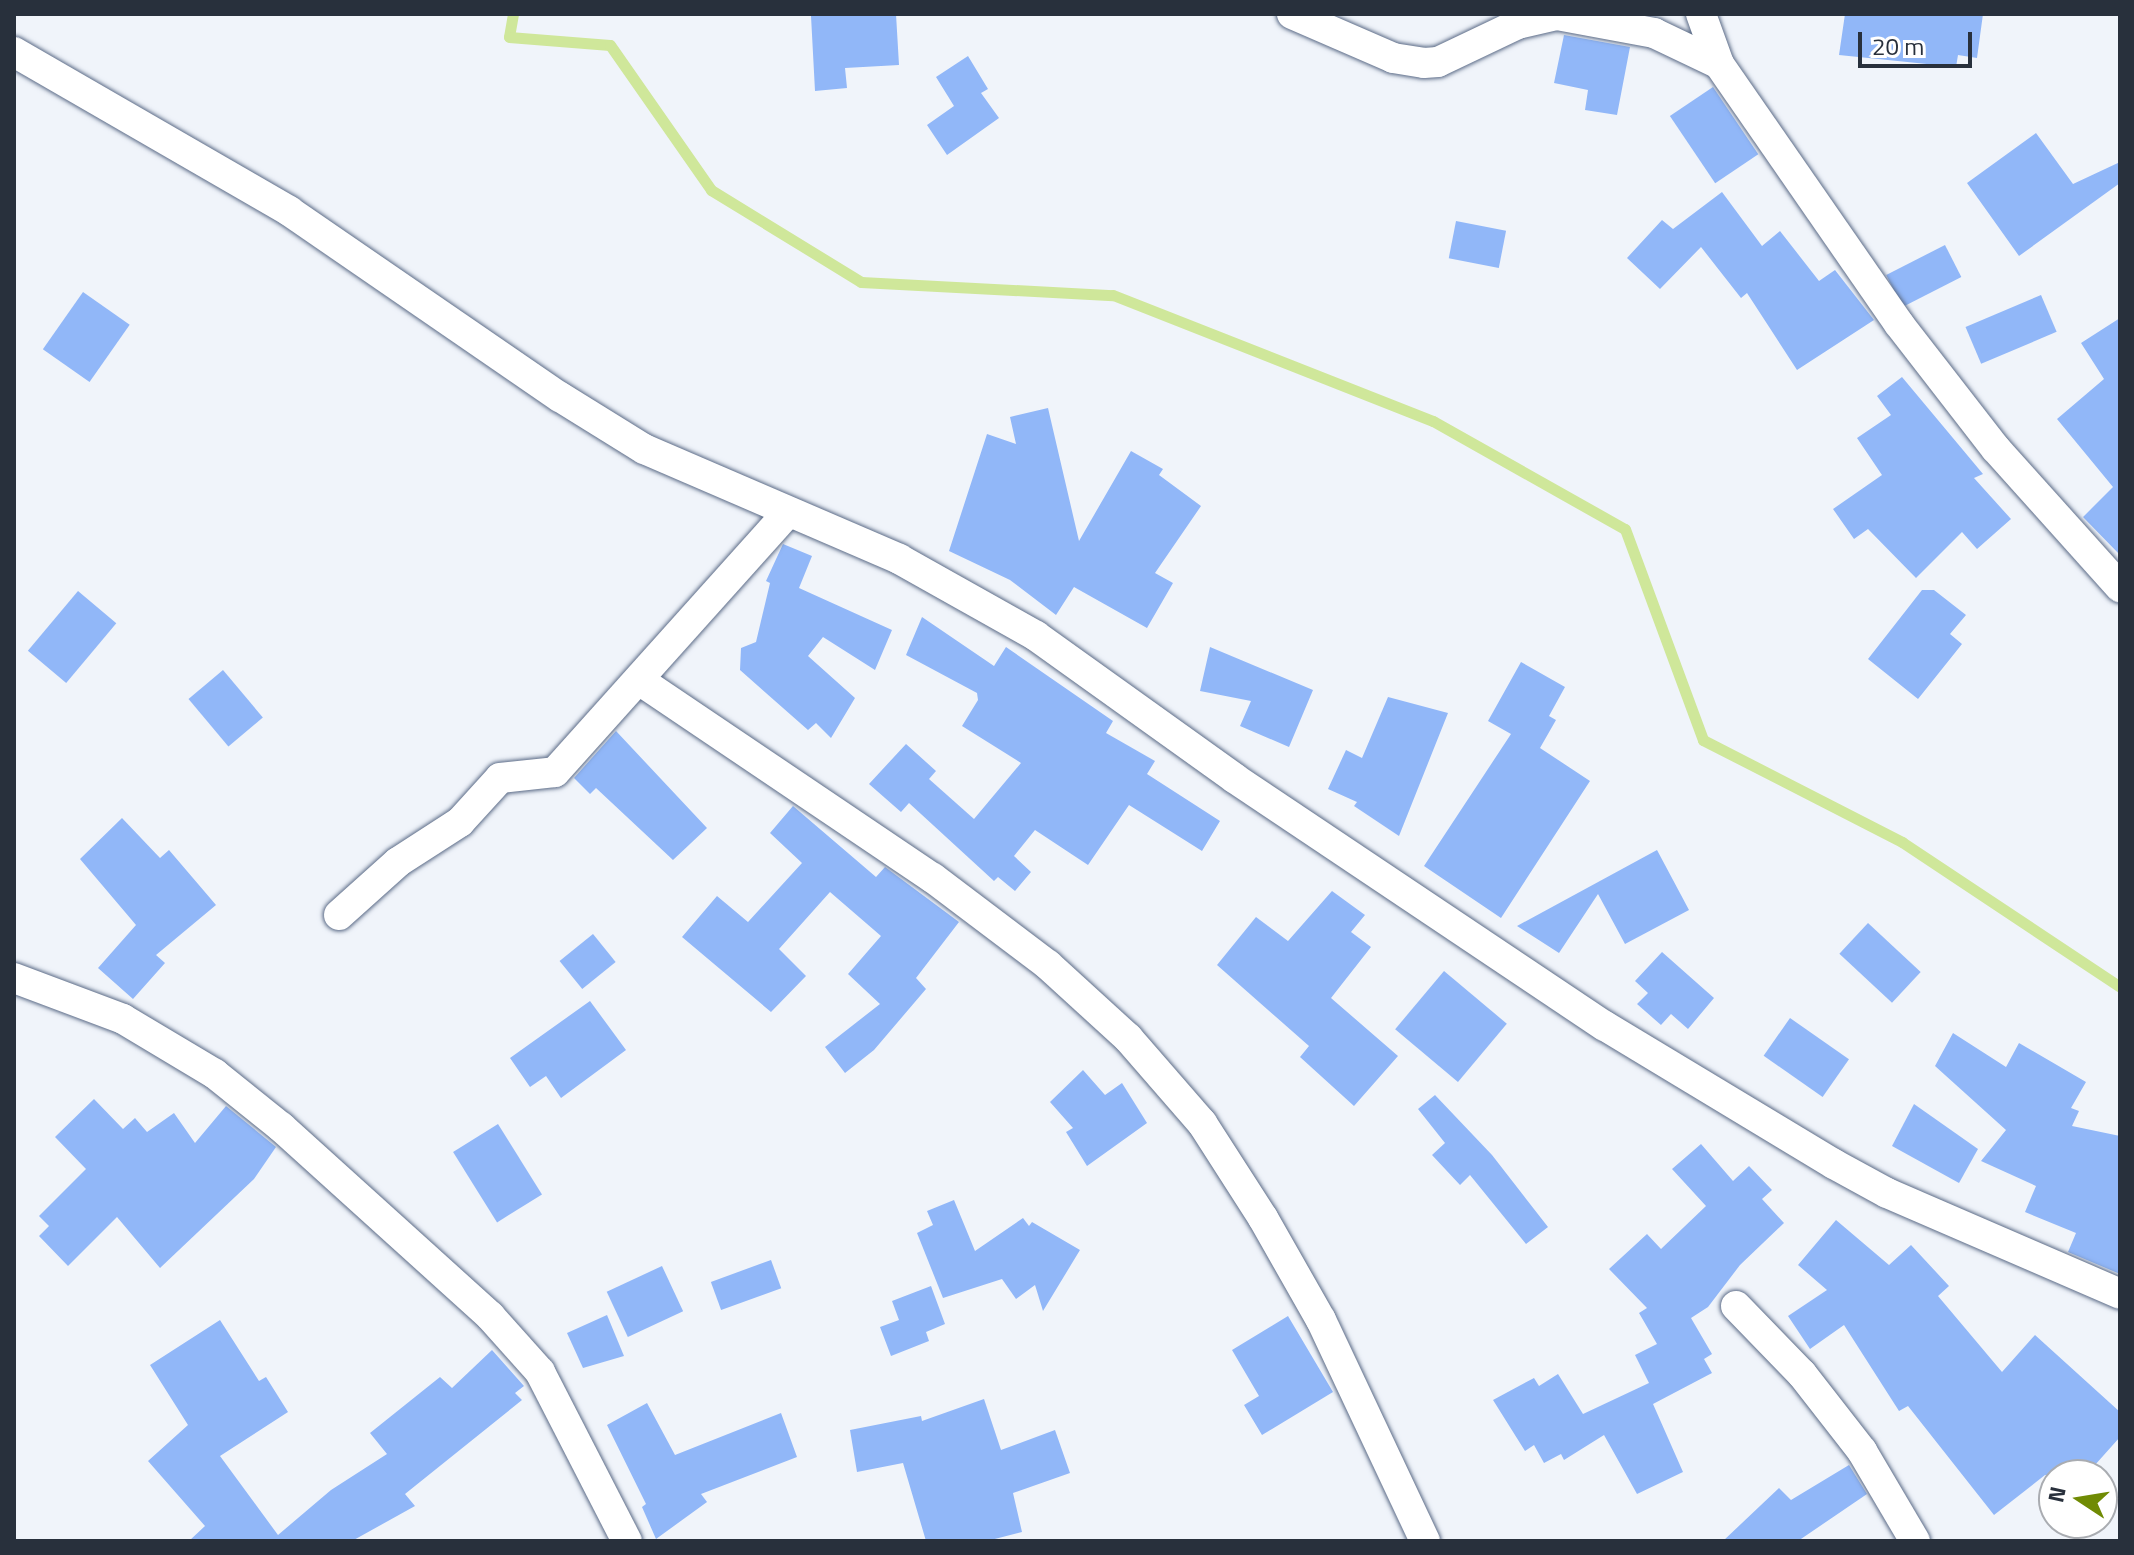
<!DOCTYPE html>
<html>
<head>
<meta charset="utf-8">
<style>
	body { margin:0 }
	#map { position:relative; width:2134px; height:1555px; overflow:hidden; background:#f0f4fa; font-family:"Titillium Web",sans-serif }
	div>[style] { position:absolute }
	.stream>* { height:11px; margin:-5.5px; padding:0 5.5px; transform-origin:5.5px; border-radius:5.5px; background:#cfe79a }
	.building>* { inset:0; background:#91b7f8; transform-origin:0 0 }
	.roads { filter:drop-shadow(0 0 2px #5b6b87) drop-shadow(0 0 2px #5b6b87) }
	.street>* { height:30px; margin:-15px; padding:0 15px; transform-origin:15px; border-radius:15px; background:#fff }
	span { translate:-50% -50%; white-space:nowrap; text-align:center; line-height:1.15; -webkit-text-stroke:7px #fff; paint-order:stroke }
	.frame { position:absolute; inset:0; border:16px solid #28303c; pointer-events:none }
	.north { position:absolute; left:2038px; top:1459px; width:80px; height:80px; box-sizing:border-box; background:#fff; border:2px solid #a9acb1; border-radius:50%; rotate:282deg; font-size:22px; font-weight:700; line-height:32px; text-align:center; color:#28303c }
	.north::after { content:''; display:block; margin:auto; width:28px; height:36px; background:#708b04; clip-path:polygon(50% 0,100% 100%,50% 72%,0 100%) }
	.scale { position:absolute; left:1858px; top:32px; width:114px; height:36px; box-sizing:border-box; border:4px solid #28303c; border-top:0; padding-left:10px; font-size:24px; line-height:28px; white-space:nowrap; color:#28303c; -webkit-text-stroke:6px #fff; paint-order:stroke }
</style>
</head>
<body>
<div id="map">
	<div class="stream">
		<i style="left:513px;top:14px;width:23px;rotate:100deg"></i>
		<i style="left:509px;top:37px;width:101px;rotate:4.5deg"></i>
		<i style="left:610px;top:45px;width:177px;rotate:55.1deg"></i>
		<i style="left:711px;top:190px;width:176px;rotate:31.5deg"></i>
		<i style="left:861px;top:282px;width:252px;rotate:3deg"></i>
		<i style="left:1113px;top:295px;width:344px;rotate:21.5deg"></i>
		<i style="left:1433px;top:421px;width:220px;rotate:29.4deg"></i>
		<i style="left:1625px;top:529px;width:225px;rotate:69.7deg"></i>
		<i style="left:1703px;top:740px;width:224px;rotate:27.1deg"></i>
		<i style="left:1902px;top:842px;width:262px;rotate:33.6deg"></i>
	</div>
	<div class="building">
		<i style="clip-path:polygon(896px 14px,899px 65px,845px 68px,847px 88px,815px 91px,811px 16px)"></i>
		<i style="clip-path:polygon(1845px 14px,1983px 14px,1977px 58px,1958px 55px,1956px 67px,1839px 55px)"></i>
		<i style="clip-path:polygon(1564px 35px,1630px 47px,1617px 115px,1585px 110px,1588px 90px,1554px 83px)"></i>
		<i style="clip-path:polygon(968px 56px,988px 89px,981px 93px,999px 118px,947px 155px,927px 125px,954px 106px,936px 77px)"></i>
		<i style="left:1713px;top:87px;width:81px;height:52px;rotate:56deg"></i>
		<i style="clip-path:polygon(2036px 133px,2073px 184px,2120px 162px,2120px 183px,2019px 256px,1967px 183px)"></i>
		<i style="clip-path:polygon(1722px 192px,1762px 246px,1780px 231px,1819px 281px,1835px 270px,1874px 320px,1797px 370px,1747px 293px,1741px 298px,1701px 247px,1660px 289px,1627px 258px,1662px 220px,1673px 229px)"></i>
		<i style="left:1456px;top:221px;width:51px;height:38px;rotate:11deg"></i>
		<i style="left:1945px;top:245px;width:36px;height:66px;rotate:63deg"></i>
		<i style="left:83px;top:292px;width:57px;height:70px;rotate:35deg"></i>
		<i style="left:2041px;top:295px;width:40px;height:82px;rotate:67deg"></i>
		<i style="clip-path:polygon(2120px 318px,2120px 555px,2083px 517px,2113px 487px,2057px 419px,2104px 379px,2081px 343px)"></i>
		<i style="clip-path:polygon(1902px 377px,1983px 474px,1974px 478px,2011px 519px,1977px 549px,1962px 532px,1916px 578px,1868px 529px,1854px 539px,1833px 509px,1882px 475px,1857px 438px,1891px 415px,1877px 396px)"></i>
		<i style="clip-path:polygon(1048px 408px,1079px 541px,1131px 451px,1163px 469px,1159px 475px,1201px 506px,1155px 573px,1173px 583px,1147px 628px,1074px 587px,1056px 615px,1010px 580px,949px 551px,987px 434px,1016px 444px,1010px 417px)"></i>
		<i style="clip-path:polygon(783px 544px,812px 556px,799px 588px,892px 630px,875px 670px,823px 637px,808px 656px,855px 698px,831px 738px,816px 723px,808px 730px,740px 670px,741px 648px,756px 642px,770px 583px,766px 581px)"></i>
		<i style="clip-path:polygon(1922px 590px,1934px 590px,1966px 615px,1950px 634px,1962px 644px,1918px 699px,1868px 659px)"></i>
		<i style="left:78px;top:591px;width:50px;height:78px;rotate:40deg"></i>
		<i style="clip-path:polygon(922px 617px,994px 666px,1006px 647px,1113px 721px,1106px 733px,1155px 761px,1147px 774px,1220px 821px,1202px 851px,1129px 805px,1088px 865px,1035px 830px,1014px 856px,1031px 872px,1015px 891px,998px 877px,994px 881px,909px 803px,901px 812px,869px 784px,906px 744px,936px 771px,929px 779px,974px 819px,1021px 763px,962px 726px,978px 700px,977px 693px,906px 655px)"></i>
		<i style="clip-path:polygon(1210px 647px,1313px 690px,1289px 747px,1240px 726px,1251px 701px,1200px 691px)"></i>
		<i style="clip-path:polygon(1521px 662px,1565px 687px,1549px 716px,1556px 720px,1540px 748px,1590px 781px,1501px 918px,1424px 866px,1511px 734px,1488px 721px)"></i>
		<i style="left:223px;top:670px;width:62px;height:45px;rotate:50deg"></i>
		<i style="clip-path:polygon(1388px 697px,1448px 713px,1399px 836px,1354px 806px,1357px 802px,1328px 789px,1346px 750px,1362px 758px)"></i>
		<i style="clip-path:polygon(616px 731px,707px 828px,673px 860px,596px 788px,590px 794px,574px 778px)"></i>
		<i style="clip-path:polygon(793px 806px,876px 877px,885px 867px,959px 922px,916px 978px,926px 989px,874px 1050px,845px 1073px,825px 1047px,880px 1004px,848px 974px,881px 936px,830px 892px,779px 949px,806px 976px,771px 1012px,682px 937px,717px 896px,748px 922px,802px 863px,770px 833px)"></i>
		<i style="clip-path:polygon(122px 818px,160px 858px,169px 850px,216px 905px,156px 955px,165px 963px,133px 999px,98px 968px,136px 925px,80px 859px)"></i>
		<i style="clip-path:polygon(1657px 850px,1689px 910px,1625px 944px,1598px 894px,1559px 953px,1517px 926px)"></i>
		<i style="clip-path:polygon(1332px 891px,1365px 915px,1351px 932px,1371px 947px,1331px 998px,1398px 1056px,1354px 1106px,1300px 1057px,1309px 1046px,1217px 965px,1256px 917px,1288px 941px)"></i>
		<i style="left:1868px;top:923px;width:72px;height:42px;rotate:43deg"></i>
		<i style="left:593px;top:934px;width:36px;height:43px;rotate:51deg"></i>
		<i style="clip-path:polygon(1662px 952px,1714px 998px,1688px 1029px,1671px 1014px,1661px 1025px,1637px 1004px,1648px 993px,1635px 981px)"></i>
		<i style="left:1444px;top:971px;width:82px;height:76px;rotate:40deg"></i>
		<i style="clip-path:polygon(590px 1001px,626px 1050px,561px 1098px,546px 1076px,530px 1087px,510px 1058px)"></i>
		<i style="left:1790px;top:1018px;width:72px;height:46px;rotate:35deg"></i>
		<i style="clip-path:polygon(1953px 1033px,2006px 1067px,2019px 1043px,2086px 1082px,2071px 1108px,2079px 1111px,2072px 1126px,2120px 1136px,2120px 1274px,2068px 1252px,2076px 1233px,2025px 1212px,2036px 1186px,1981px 1161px,2006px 1130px,1935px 1066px)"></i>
		<i style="clip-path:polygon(1083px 1070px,1105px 1095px,1122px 1083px,1147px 1123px,1087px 1166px,1066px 1132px,1073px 1128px,1050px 1102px)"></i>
		<i style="clip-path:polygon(1435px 1095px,1492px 1155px,1548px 1227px,1526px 1244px,1470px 1175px,1460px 1185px,1432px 1155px,1445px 1143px,1418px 1109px)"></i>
		<i style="clip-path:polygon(94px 1099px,123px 1129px,135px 1118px,147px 1132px,174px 1113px,195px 1143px,226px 1106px,276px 1147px,254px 1179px,160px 1268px,117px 1217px,68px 1266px,39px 1236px,49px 1226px,39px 1216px,86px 1169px,55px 1137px)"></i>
		<i style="clip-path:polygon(1914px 1104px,1978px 1149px,1959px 1183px,1892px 1146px)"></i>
		<i style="left:498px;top:1124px;width:83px;height:53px;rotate:58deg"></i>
		<i style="clip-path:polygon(1701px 1144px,1733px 1181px,1749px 1166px,1772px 1190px,1762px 1199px,1784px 1223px,1740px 1265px,1708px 1307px,1691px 1318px,1712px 1354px,1704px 1359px,1712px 1373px,1653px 1404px,1683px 1472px,1637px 1494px,1604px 1435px,1564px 1460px,1561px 1454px,1544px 1463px,1534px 1445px,1525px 1451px,1493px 1400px,1534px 1378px,1539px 1386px,1558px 1374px,1583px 1414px,1649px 1383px,1635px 1355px,1657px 1344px,1639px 1313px,1647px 1308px,1609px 1269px,1647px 1234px,1661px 1249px,1706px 1206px,1672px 1169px)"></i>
		<i style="clip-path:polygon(954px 1200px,975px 1251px,1023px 1218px,1029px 1226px,1032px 1222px,1080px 1250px,1043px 1311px,1035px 1285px,1016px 1299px,1002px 1279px,943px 1298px,917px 1233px,933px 1225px,927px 1211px)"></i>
		<i style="clip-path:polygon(1836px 1220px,1889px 1265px,1911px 1245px,1949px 1286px,1938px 1296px,2002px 1372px,2035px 1335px,2120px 1412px,2120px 1437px,2086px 1475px,2045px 1475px,1994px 1515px,1908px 1406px,1899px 1411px,1844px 1325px,1810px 1349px,1788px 1316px,1827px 1290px,1798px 1265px)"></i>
		<i style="left:771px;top:1260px;width:30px;height:64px;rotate:70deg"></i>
		<i style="left:662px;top:1266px;width:50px;height:61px;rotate:65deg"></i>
		<i style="clip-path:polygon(931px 1286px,945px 1324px,926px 1332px,929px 1341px,891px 1356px,880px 1327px,899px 1320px,892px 1301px)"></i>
		<i style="clip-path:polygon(607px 1315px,624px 1356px,583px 1368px,567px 1333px)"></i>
		<i style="clip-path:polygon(1288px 1316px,1333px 1392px,1262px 1435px,1244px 1405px,1259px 1396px,1232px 1350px)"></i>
		<i style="clip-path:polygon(220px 1320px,259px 1381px,266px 1377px,288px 1412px,220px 1456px,278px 1535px,331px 1490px,387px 1454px,370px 1433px,440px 1377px,452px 1388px,492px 1350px,524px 1386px,515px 1393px,522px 1400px,405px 1494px,415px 1506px,352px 1541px,189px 1541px,205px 1526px,148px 1461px,188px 1425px,150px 1365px)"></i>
		<i style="clip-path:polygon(984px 1399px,1001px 1450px,1055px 1430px,1070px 1473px,1013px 1493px,1022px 1532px,987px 1541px,926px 1541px,903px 1463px,857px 1472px,850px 1430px,921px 1416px,922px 1421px)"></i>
		<i style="clip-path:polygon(647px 1403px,675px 1455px,781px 1413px,797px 1457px,701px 1494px,707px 1502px,656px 1539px,642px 1507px,646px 1504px,607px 1425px)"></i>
		<i style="clip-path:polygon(1849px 1465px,1867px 1494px,1798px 1541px,1723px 1541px,1779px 1488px,1791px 1500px)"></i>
	</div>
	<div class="roads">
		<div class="street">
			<i style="left:1292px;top:14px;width:110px;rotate:23.5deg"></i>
			<i style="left:1393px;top:58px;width:31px;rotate:9deg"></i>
			<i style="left:1424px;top:63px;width:14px;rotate:-4deg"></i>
			<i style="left:1438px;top:62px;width:89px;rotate:-25.4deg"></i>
			<i style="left:1518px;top:24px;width:40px;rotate:-13deg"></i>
			<i style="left:1557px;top:15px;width:99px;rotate:10.5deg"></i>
			<i style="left:1654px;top:33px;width:72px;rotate:25.5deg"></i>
			<i style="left:1701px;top:14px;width:53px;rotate:70.2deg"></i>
			<i style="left:1719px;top:64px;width:316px;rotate:55.3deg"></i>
			<i style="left:1899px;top:324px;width:158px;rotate:52.2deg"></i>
			<i style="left:1996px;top:449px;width:186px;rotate:48.1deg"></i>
			<i style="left:14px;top:52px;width:318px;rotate:30deg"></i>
			<i style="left:289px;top:211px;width:329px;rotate:34.5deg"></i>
			<i style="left:560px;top:397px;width:99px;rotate:31.8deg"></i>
			<i style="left:644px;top:449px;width:278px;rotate:23.3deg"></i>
			<i style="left:899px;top:559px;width:157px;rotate:29.3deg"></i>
			<i style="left:1036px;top:636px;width:244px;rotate:35.6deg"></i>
			<i style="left:1234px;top:778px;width:446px;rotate:33.8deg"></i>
			<i style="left:1605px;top:1026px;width:267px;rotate:31.1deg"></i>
			<i style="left:1834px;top:1164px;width:60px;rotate:28.7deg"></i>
			<i style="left:1887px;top:1193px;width:254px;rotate:23.4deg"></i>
			<i style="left:639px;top:680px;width:354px;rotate:34deg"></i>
			<i style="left:933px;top:878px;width:144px;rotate:37.1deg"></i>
			<i style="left:1048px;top:965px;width:108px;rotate:42.4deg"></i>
			<i style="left:1128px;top:1038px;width:113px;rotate:49deg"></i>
			<i style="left:1202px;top:1123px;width:113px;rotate:57.3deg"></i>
			<i style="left:1263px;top:1218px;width:117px;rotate:60.4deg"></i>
			<i style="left:1321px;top:1320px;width:244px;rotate:64.8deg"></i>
			<i style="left:339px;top:915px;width:79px;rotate:-41.9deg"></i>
			<i style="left:398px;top:862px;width:74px;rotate:-32.8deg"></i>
			<i style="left:460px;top:822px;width:59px;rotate:-47.7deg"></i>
			<i style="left:500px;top:778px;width:55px;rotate:-6.2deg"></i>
			<i style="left:555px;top:772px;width:348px;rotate:-48.1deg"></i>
			<i style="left:14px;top:978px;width:116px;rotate:20.6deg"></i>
			<i style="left:123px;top:1019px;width:107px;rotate:30.9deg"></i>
			<i style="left:215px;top:1074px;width:85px;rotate:38.8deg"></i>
			<i style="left:281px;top:1127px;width:282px;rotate:42.1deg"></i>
			<i style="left:490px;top:1316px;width:75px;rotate:48.2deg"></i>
			<i style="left:540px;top:1372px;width:190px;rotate:62.8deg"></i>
			<i style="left:1736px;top:1306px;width:95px;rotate:45.9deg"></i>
			<i style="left:1802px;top:1374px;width:98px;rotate:52.1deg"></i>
			<i style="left:1862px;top:1451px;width:104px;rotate:59.5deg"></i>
		</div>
	</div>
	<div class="frame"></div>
	<div class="north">N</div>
	<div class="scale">20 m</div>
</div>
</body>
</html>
